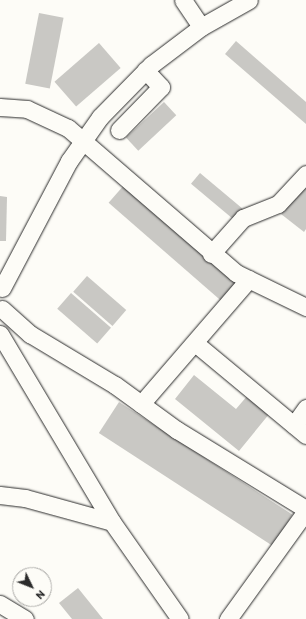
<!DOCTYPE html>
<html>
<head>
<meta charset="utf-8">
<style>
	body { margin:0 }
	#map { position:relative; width:306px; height:619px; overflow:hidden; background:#fdfcf7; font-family:Itim,sans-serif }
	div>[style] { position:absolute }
	.building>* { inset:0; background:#c9c8c4; transform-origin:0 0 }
	.roads { filter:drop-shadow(0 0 1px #2b2b2b) drop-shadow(0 0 1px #2b2b2b) }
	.minor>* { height:17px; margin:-8.5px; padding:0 8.5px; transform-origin:8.5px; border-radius:8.5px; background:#fdfcf7 }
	span { translate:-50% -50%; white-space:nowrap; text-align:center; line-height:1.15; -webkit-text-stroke:4px #fdfcf7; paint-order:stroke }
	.north { position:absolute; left:12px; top:567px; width:40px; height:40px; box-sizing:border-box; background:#fdfcf7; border:1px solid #a9a8a5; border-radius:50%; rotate:133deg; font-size:11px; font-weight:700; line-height:16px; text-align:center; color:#2b2b2b }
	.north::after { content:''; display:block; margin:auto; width:14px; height:18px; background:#2b2b2b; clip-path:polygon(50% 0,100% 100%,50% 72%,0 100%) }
</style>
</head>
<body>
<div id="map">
	<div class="building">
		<i style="left:39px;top:13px;width:25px;height:72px;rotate:11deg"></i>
		<i style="clip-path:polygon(236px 41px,306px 102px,306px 124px,225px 54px)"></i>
		<i style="left:99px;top:43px;width:33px;height:59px;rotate:49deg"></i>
		<i style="left:164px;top:102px;width:18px;height:52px;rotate:47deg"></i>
		<i style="left:200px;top:173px;width:60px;height:14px;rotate:40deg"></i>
		<i style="clip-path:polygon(306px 181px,306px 229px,304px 232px,281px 214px)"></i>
		<i style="left:125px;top:184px;width:151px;height:25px;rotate:41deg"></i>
		<i style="clip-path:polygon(0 196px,7px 197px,6px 241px,0 241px)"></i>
		<i style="left:87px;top:276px;width:52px;height:21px;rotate:41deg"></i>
		<i style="left:71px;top:293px;width:53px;height:21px;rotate:41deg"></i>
		<i style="clip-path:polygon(194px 375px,236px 409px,248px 395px,270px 413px,239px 451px,175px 399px)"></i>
		<i style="left:119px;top:402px;width:207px;height:37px;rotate:33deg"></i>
		<i style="clip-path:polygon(78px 588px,103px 619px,72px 619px,59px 603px)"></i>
	</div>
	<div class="roads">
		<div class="minor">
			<i style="left:183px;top:0;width:32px;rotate:56deg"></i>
			<i style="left:0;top:107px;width:27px;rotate:4deg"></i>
			<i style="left:27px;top:109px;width:45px;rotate:24.9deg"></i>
			<i style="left:68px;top:128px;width:222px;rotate:40.8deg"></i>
			<i style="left:236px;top:273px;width:78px;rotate:25.9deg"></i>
			<i style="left:119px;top:130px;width:60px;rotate:-45.7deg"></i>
			<i style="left:161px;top:87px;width:23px;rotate:-133deg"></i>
			<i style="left:211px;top:254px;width:48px;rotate:-48.4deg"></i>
			<i style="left:243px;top:218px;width:38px;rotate:-22deg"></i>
			<i style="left:278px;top:204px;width:41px;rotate:-47deg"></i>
			<i style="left:2px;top:288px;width:144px;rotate:-62.2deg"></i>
			<i style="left:69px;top:161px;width:54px;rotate:-54.8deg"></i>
			<i style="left:100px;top:117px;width:73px;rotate:-45.6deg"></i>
			<i style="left:151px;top:65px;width:63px;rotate:-37.2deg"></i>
			<i style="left:201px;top:27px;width:55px;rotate:-29.4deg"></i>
			<i style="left:2px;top:309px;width:38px;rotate:42deg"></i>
			<i style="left:30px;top:334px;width:99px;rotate:31deg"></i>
			<i style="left:115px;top:385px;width:77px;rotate:36deg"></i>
			<i style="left:177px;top:430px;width:151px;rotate:31.5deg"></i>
			<i style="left:0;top:334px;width:219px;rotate:59.2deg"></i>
			<i style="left:112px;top:522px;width:118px;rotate:55deg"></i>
			<i style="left:195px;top:343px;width:144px;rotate:39.7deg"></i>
			<i style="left:141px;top:404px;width:165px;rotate:-49.2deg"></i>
			<i style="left:294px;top:425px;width:21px;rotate:-55deg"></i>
			<i style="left:0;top:495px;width:25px;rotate:7deg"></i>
			<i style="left:25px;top:498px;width:90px;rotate:15.4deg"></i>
			<i style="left:0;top:604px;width:29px;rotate:31deg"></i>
			<i style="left:228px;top:619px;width:133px;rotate:-54.2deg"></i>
		</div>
	</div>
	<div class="north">N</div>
</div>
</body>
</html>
